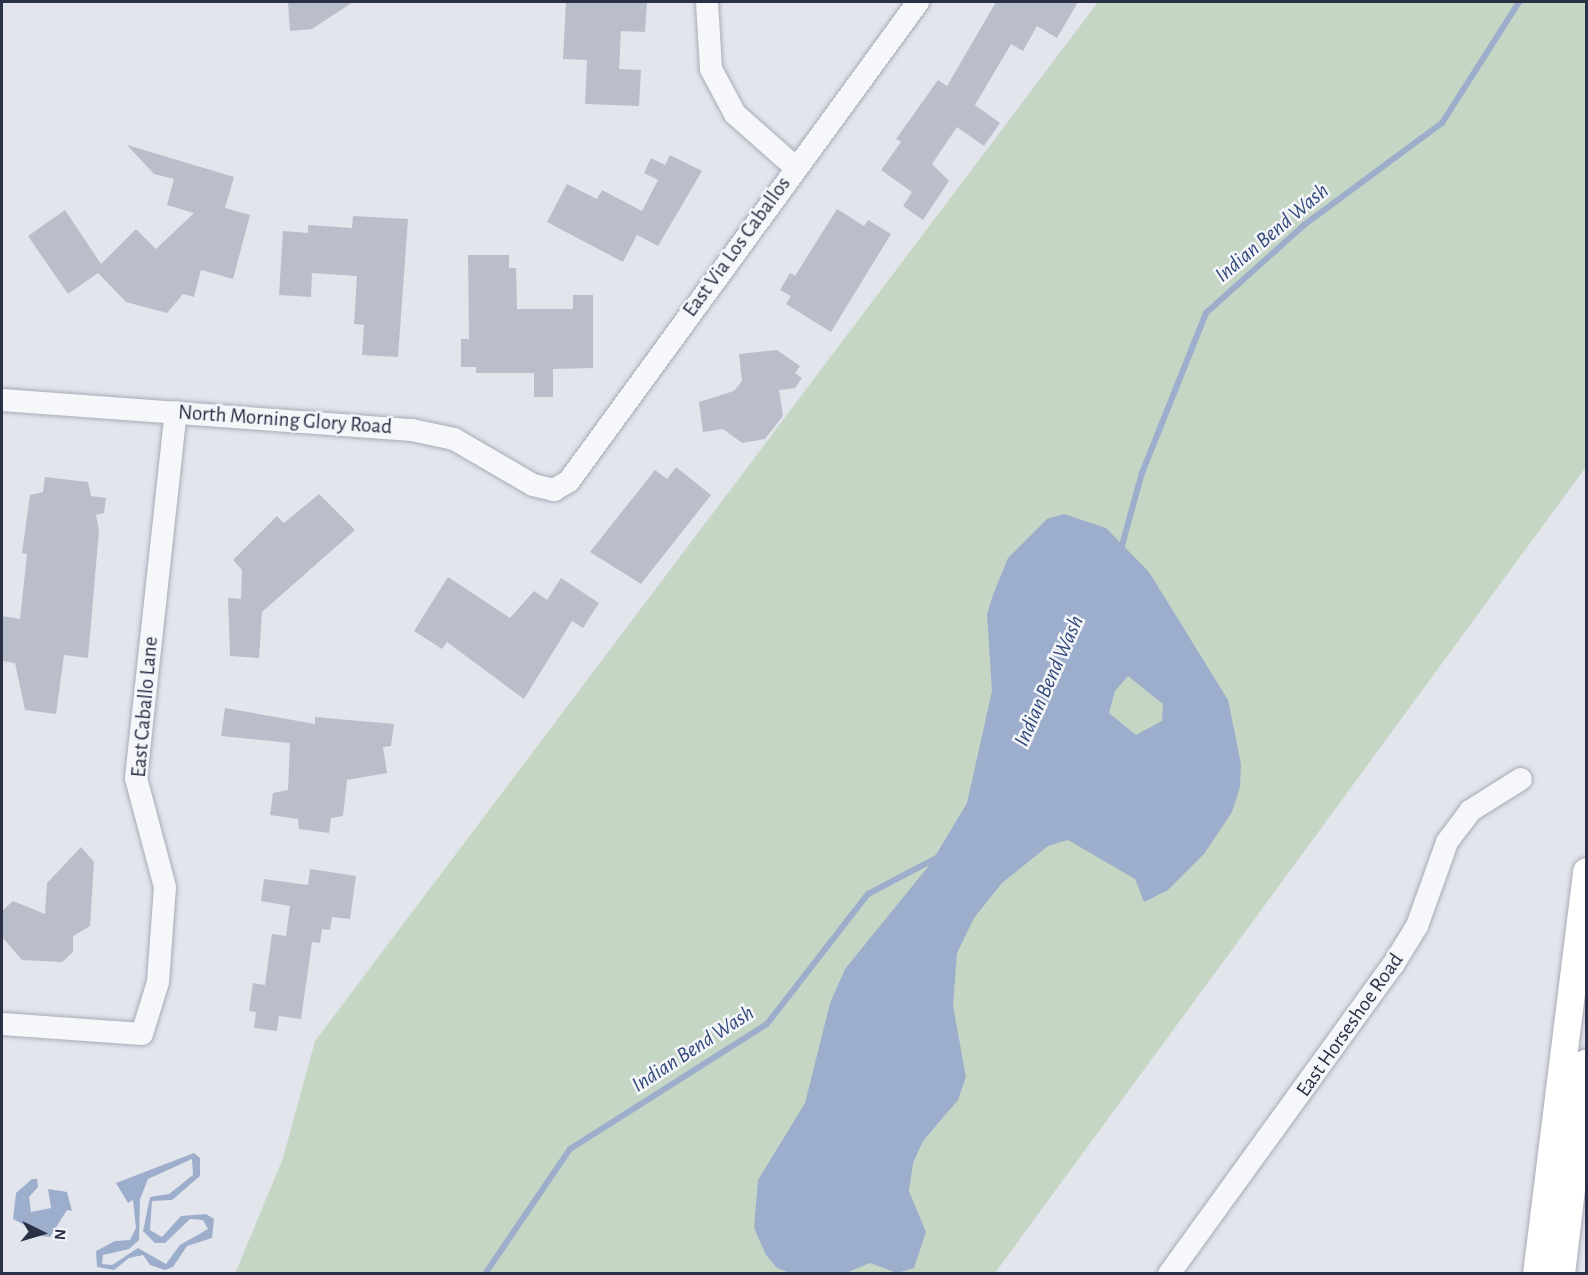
<!DOCTYPE html>
<html>
<head>
<meta charset="utf-8">
<style>
	body { margin:0 }
	#map { position:relative; width:1588px; height:1275px; overflow:hidden; background:#e3e5ec; font-family:"Alegreya Sans",sans-serif }
	div>[style] { position:absolute }
	.green>* { inset:0; background:#c6d6c4 }
	.water>* { inset:0; background:#9daecd }
	.stream>* { height:6px; margin:-3px; padding:0 3px; transform-origin:3px; border-radius:3px; background:#9daecd }
	.building>* { inset:0; background:#babeca }
	.roads { filter:drop-shadow(0 0 2px #a8abb7) drop-shadow(0 0 2px #a8abb7) }
	.minor>* { height:22px; margin:-11px; padding:0 11px; transform-origin:11px; border-radius:11px; background:#f6f7fa }
	.major>* { height:27px; margin:-13.5px; padding:0 13.5px; transform-origin:13.5px; border-radius:13.5px; background:#fff }
	span { translate:-50% -50%; white-space:nowrap; text-align:center; line-height:1.15; -webkit-text-stroke:5px #f3f5f9; paint-order:stroke }
	.street-label { font-size:21px; color:#2a3045 }
	.water-label { font-size:22px; color:#32497b; font-style:italic }
	.frame { position:absolute; inset:0; border:3px solid #2a3045; pointer-events:none }
	.north { position:absolute; left:12px; top:1203px; width:60px; height:60px; -webkit-text-stroke:4px #f3f5f9; paint-order:stroke; rotate:95deg; font-size:16px; font-weight:700; line-height:24px; text-align:center; color:#2a3045 }
	.north::after { content:''; display:block; margin:auto; width:21px; height:27px; background:#2a3045; clip-path:polygon(50% 0,100% 100%,50% 72%,0 100%) }
</style>
</head>
<body>
<div id="map">
	<div class="green">
		<i style="clip-path:polygon(1098px 2px,1586px 2px,1586px 467px,995px 1273px,235px 1274px,283px 1158px,315px 1041px)"></i>
	</div>
	<div class="water">
		<i style="clip-path:polygon(evenodd,1064px 514px,1106px 528px,1149px 572px,1228px 700px,1241px 764px,1240px 787px,1232px 812px,1204px 854px,1168px 890px,1144px 902px,1135px 879px,1068px 840px,1048px 846px,1002px 883px,974px 918px,957px 953px,953px 1006px,966px 1077px,958px 1100px,923px 1141px,913px 1163px,909px 1191px,926px 1232px,914px 1268px,897px 1273px,870px 1263px,846px 1273px,790px 1273px,777px 1268px,766px 1255px,754px 1228px,758px 1180px,805px 1103px,830px 1003px,845px 969px,931px 863px,967px 803px,992px 691px,987px 614px,993px 595px,1008px 558px,1047px 519px,1064px 514px,1128px 676px,1163px 704px,1162px 721px,1136px 735px,1109px 713px,1115px 691px,1128px 676px)"></i>
		<i style="clip-path:polygon(evenodd,194px 1153px,200px 1158px,200px 1176px,172px 1200px,152px 1201px,150px 1230px,162px 1237px,181px 1216px,206px 1214px,214px 1219px,212px 1238px,187px 1246px,173px 1267px,165px 1270px,150px 1265px,143px 1255px,129px 1258px,114px 1270px,97px 1267px,96px 1251px,115px 1241px,130px 1240px,136px 1228px,133px 1200px,128px 1203px,116px 1183px,194px 1153px,192px 1159px,193px 1175px,169px 1194px,150px 1197px,143px 1231px,155px 1243px,165px 1243px,190px 1219px,203px 1220px,208px 1229px,180px 1245px,166px 1264px,138px 1248px,112px 1265px,102px 1264px,103px 1255px,129px 1249px,139px 1240px,140px 1199px,148px 1179px,192px 1159px)"></i>
		<i style="clip-path:polygon(32px 1179px,37px 1179px,38px 1187px,29px 1197px,31px 1212px,51px 1208px,48px 1189px,67px 1192px,72px 1211px,67px 1210px,50px 1237px,31px 1235px,30px 1228px,13px 1219px,16px 1193px)"></i>
	</div>
	<div class="stream">
		<i style="left:1121px;top:549px;width:79px;rotate:-74.6deg"></i>
		<i style="left:1142px;top:473px;width:172px;rotate:-68.2deg"></i>
		<i style="left:1206px;top:313px;width:132px;rotate:-41.9deg"></i>
		<i style="left:1304px;top:225px;width:172px;rotate:-36.5deg"></i>
		<i style="left:1442px;top:123px;width:143px;rotate:-57.5deg"></i>
		<i style="left:485px;top:1274px;width:151px;rotate:-55.8deg"></i>
		<i style="left:570px;top:1149px;width:233px;rotate:-32.4deg"></i>
		<i style="left:767px;top:1024px;width:165px;rotate:-52.2deg"></i>
		<i style="left:868px;top:894px;width:84px;rotate:-27.8deg"></i>
	</div>
	<div class="building">
		<i style="clip-path:polygon(288px 2px,353px 2px,312px 29px,290px 31px)"></i>
		<i style="clip-path:polygon(566px 2px,647px 2px,645px 32px,621px 31px,619px 69px,641px 70px,639px 106px,585px 104px,587px 60px,563px 59px)"></i>
		<i style="clip-path:polygon(996px 2px,1078px 2px,1057px 38px,1037px 26px,1023px 51px,1011px 44px,975px 105px,1000px 123px,984px 146px,957px 127px,932px 164px,949px 181px,923px 220px,903px 206px,912px 192px,881px 170px,901px 142px,896px 139px,938px 80px,947px 86px)"></i>
		<i style="clip-path:polygon(127px 145px,234px 177px,225px 208px,250px 215px,233px 279px,201px 270px,194px 297px,183px 294px,167px 313px,126px 302px,98px 273px,68px 294px,28px 236px,65px 210px,101px 264px,136px 229px,156px 249px,194px 213px,167px 205px,174px 179px,154px 174px)"></i>
		<i style="clip-path:polygon(670px 155px,702px 171px,658px 246px,637px 235px,623px 262px,547px 222px,567px 184px,597px 199px,602px 190px,642px 211px,658px 180px,644px 173px,651px 158px,665px 165px)"></i>
		<i style="clip-path:polygon(837px 209px,864px 226px,868px 220px,891px 234px,831px 332px,786px 304px,791px 296px,780px 290px,790px 273px,795px 276px)"></i>
		<i style="clip-path:polygon(353px 216px,408px 219px,398px 357px,362px 355px,364px 325px,354px 324px,357px 276px,312px 273px,311px 297px,279px 295px,283px 231px,308px 233px,308px 225px,352px 228px)"></i>
		<i style="clip-path:polygon(468px 255px,509px 255px,509px 268px,516px 268px,517px 309px,573px 309px,573px 295px,593px 295px,593px 368px,553px 369px,553px 397px,534px 397px,534px 373px,476px 373px,476px 367px,461px 367px,461px 339px,469px 339px)"></i>
		<i style="clip-path:polygon(777px 350px,800px 366px,795px 373px,802px 378px,795px 388px,779px 390px,783px 416px,765px 439px,742px 443px,723px 429px,703px 432px,699px 402px,734px 391px,742px 381px,739px 354px)"></i>
		<i style="clip-path:polygon(676px 467px,711px 495px,641px 584px,590px 552px,655px 470px,667px 479px)"></i>
		<i style="clip-path:polygon(45px 477px,88px 482px,91px 496px,106px 498px,104px 513px,96px 515px,99px 530px,88px 658px,64px 655px,56px 714px,25px 710px,15px 663px,2px 661px,2px 616px,20px 619px,27px 554px,22px 553px,30px 495px,43px 492px)"></i>
		<i style="clip-path:polygon(319px 494px,355px 530px,262px 612px,259px 658px,230px 656px,228px 598px,241px 599px,242px 570px,233px 560px,277px 516px,284px 523px)"></i>
		<i style="clip-path:polygon(448px 577px,510px 618px,534px 591px,547px 600px,561px 578px,599px 603px,583px 628px,572px 621px,524px 699px,447px 642px,442px 649px,414px 631px)"></i>
		<i style="clip-path:polygon(225px 708px,315px 724px,315px 717px,394px 724px,391px 746px,383px 747px,387px 773px,347px 780px,343px 816px,331px 818px,329px 833px,299px 829px,298px 819px,270px 815px,273px 793px,288px 790px,290px 743px,221px 736px)"></i>
		<i style="clip-path:polygon(81px 847px,94px 862px,90px 926px,73px 936px,73px 952px,62px 962px,22px 960px,2px 937px,2px 911px,13px 901px,45px 914px,47px 883px)"></i>
		<i style="clip-path:polygon(310px 869px,356px 876px,350px 919px,332px 917px,330px 930px,322px 929px,320px 943px,312px 942px,301px 1019px,279px 1016px,277px 1031px,254px 1028px,256px 1012px,249px 1011px,253px 983px,265px 985px,272px 934px,286px 936px,290px 906px,261px 901px,264px 879px,308px 885px)"></i>
	</div>
	<div class="roads">
		<div class="minor">
			<i style="left:707px;top:2px;width:67px;rotate:86.6deg"></i>
			<i style="left:711px;top:69px;width:51px;rotate:61.9deg"></i>
			<i style="left:735px;top:114px;width:80px;rotate:41.5deg"></i>
			<i style="left:2px;top:400px;width:411px;rotate:4.2deg"></i>
			<i style="left:412px;top:430px;width:43px;rotate:12.1deg"></i>
			<i style="left:454px;top:439px;width:91px;rotate:30.2deg"></i>
			<i style="left:533px;top:485px;width:22px;rotate:13deg"></i>
			<i style="left:554px;top:490px;width:17px;rotate:-31deg"></i>
			<i style="left:569px;top:481px;width:593px;rotate:-53.92deg"></i>
			<i style="left:2px;top:1024px;width:140px;rotate:4.1deg"></i>
			<i style="left:142px;top:1034px;width:54px;rotate:-72.9deg"></i>
			<i style="left:158px;top:982px;width:95px;rotate:-85.8deg"></i>
			<i style="left:165px;top:887px;width:113px;rotate:-104.9deg"></i>
			<i style="left:136px;top:778px;width:368px;rotate:-83.8deg"></i>
			<i style="left:1169px;top:1274px;width:382px;rotate:-54.1deg"></i>
			<i style="left:1393px;top:965px;width:46px;rotate:-58.4deg"></i>
			<i style="left:1417px;top:926px;width:89px;rotate:-70.3deg"></i>
			<i style="left:1447px;top:842px;width:39px;rotate:-53deg"></i>
			<i style="left:1470px;top:811px;width:60px;rotate:-32.1deg"></i>
		</div>
		<div class="major">
			<i style="left:1536px;top:1274px;width:406px;rotate:-82.9deg"></i>
			<i style="left:1561px;top:1274px;width:213px;rotate:-83.3deg"></i>
		</div>
	</div>
	<div class="street-label">
		<span style="left:737px;top:247px;rotate:-54deg">East Via Los Caballos</span>
		<span style="left:285px;top:420px;rotate:4deg">North Morning Glory Road</span>
		<span style="left:145px;top:707px;rotate:-85deg">East Caballo Lane</span>
		<span style="left:1350px;top:1025px;rotate:-55deg">East Horseshoe Road</span>
	</div>
	<div class="water-label">
		<span style="left:1272px;top:233px;rotate:-40deg">Indian Bend Wash</span>
		<span style="left:1049px;top:681px;rotate:-66deg">Indian Bend Wash</span>
		<span style="left:693px;top:1049px;rotate:-33deg">Indian Bend Wash</span>
	</div>
	<div class="frame"></div>
	<div class="north">N</div>
</div>
</body>
</html>
